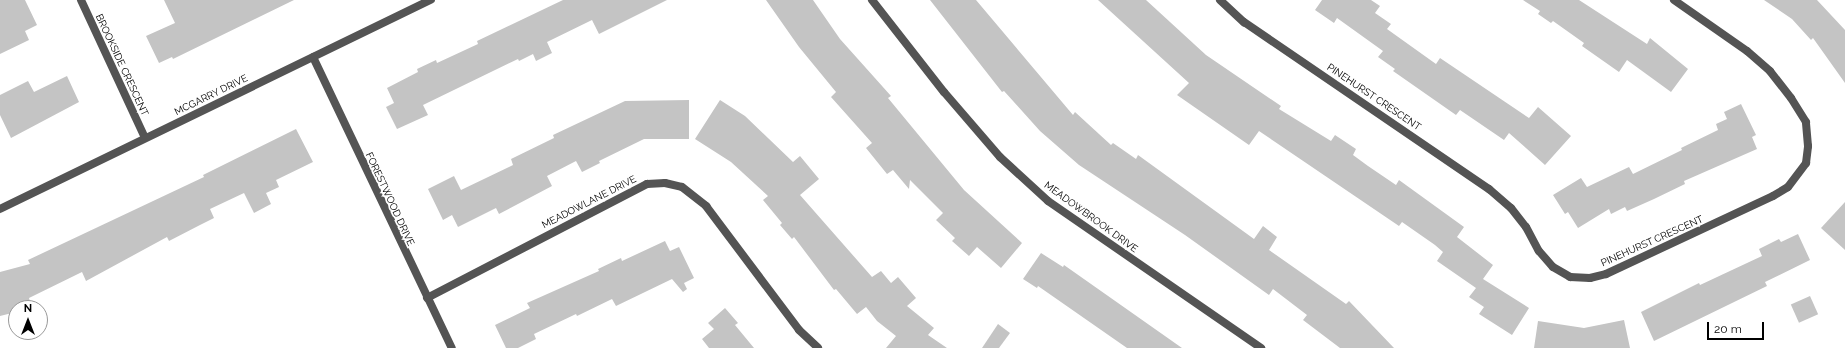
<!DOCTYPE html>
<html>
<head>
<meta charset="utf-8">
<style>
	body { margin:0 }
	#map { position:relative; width:1845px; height:348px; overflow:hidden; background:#fff; font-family:Raleway,sans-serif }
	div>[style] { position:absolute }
	.building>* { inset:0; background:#c4c4c4; transform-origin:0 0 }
	.minor>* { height:8px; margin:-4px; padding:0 4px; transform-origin:4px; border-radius:4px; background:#545454 }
	.tertiary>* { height:8px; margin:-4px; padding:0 4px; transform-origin:4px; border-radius:4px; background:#545454 }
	span { translate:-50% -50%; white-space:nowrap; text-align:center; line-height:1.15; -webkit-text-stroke:3.5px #fff; paint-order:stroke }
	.street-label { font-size:10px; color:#000 }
	.north { position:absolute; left:8px; top:300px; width:40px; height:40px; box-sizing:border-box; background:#fff; border:1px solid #999; border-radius:50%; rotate:0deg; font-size:11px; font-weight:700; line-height:16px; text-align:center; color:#000 }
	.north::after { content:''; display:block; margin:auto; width:14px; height:18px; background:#000; clip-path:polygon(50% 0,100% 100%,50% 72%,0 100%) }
	.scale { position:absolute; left:1707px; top:322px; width:57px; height:18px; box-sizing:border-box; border:2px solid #000; border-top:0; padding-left:5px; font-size:12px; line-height:14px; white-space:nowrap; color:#000; -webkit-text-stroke:3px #fff; paint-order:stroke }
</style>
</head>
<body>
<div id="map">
	<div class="building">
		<i style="clip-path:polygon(0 0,25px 0,37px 25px,25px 31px,29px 40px,0 54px)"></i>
		<i style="clip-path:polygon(164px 0,294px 0,173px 59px,172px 57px,159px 63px,146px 36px,175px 23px)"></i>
		<i style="clip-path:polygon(563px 0,667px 0,599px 34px,592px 20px,547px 42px,552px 53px,536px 61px,533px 54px,519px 61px,518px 59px,423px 105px,428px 115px,397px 129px,386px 107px,394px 103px,387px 88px,418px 72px,417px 69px,436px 60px,437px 63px,478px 44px,477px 41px)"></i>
		<i style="clip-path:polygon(766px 0,813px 0,840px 39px,891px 96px,888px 98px,964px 190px,1022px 243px,1001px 268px,977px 247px,969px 256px,952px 241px,955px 238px,936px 220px,943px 213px,910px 180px,909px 189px,893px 170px,887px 174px,866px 148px,872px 143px,831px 97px,836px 92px,799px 47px)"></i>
		<i style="clip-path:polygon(930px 0,976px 0,1073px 115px,1075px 112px,1111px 145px,1113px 143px,1136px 159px,1138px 155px,1254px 239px,1263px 226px,1277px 237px,1269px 250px,1346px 304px,1349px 301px,1394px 348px,1340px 348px,1303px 320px,1307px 315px,1273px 289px,1269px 295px,1185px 235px,1079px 165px,1040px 131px,1004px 91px,1002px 92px)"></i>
		<i style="clip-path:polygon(1098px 0,1146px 0,1206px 55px,1281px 106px,1279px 109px,1331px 141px,1335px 135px,1356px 149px,1353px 155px,1368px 166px,1396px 185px,1399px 180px,1464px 227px,1457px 237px,1493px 265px,1483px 279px,1529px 308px,1512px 335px,1479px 314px,1484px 307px,1469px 297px,1476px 288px,1437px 261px,1443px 252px,1435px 245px,1402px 222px,1399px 226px,1259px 131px,1249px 145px,1177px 95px,1189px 83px)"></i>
		<i style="clip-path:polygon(1322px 0,1371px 0,1380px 6px,1375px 13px,1391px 24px,1387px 29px,1436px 64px,1440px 58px,1529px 118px,1538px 107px,1571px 136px,1545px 165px,1509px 133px,1504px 140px,1460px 110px,1456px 115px,1393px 71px,1395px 69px,1378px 57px,1383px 51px,1337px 18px,1334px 23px,1315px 10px)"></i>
		<i style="clip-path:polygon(1523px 0,1579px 0,1647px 44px,1650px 38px,1688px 69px,1671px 92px,1627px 60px,1619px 72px,1582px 46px,1584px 43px,1553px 21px,1551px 23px,1538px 14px,1540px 11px)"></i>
		<i style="clip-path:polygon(1764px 0,1817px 0,1845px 30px,1845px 83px,1813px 38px,1811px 40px,1792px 19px)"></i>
		<i style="clip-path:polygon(67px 76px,79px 102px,11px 138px,0 115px,0 95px,28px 81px,34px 92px)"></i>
		<i style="clip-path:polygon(689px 100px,689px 139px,644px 139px,599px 161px,600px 163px,582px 172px,576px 161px,547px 176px,552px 186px,499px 214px,496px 208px,458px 227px,452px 215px,443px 220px,428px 189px,454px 176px,461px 190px,513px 165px,511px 159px,554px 138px,553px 135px,625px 101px)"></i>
		<i style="clip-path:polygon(720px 100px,745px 116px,793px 162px,800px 156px,819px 179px,800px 195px,872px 277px,881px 271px,891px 283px,898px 277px,916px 298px,907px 306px,934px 328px,928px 335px,947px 348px,886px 348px,896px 336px,877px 321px,866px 307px,857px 314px,836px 289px,834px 290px,794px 237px,792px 239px,780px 225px,782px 223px,763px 200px,768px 196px,731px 162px,695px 139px)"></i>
		<i style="clip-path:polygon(1741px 104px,1756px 135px,1752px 137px,1757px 149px,1684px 181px,1685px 184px,1654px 199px,1627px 211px,1625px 207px,1611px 214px,1609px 209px,1578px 228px,1568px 212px,1565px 214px,1553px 195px,1581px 178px,1587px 187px,1629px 167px,1633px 174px,1682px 150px,1681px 148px,1718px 130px,1716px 124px,1727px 119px,1724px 112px)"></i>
		<i style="clip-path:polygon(296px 129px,313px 162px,276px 180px,279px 187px,266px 193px,271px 204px,254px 213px,244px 193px,210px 209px,214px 218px,200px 225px,169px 241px,167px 237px,86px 281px,82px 272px,29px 298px,32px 308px,16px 308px,16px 312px,0 316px,0 272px,30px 264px,28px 260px,204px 177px,203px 175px)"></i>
		<i style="clip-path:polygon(1845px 202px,1845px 250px,1821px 228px)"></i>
		<i style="clip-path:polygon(1798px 234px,1810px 260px,1765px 282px,1767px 286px,1654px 341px,1641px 312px,1699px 283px,1700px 285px,1762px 256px,1759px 249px,1779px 239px,1781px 242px)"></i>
		<i style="clip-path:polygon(665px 241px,670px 251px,679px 247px,694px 278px,684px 283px,687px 289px,683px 292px,672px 279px,616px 306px,612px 299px,577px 316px,576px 314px,534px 334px,536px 339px,518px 348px,506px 348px,495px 325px,530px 308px,527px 303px,599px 271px,598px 269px,621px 258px,622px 261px)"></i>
		<i style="clip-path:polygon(1041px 253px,1063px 267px,1064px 265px,1182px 348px,1127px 348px,1038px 286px,1037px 288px,1023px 279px)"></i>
		<i style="left:1810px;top:296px;width:20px;height:21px;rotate:66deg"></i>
		<i style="clip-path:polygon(725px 308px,738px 323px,735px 325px,754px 348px,709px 348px,702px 339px,714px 329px,708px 323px)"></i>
		<i style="clip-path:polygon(1624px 320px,1630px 348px,1534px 348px,1538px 321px,1584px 328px)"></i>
		<i style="clip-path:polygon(998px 324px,1010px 333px,999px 348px,982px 348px)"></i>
	</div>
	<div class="minor">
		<i style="left:81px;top:0;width:152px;rotate:65.1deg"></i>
		<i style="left:872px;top:0;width:117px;rotate:52deg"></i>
		<i style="left:944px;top:92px;width:86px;rotate:49.3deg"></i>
		<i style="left:1000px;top:157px;width:65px;rotate:42.5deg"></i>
		<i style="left:1048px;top:201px;width:259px;rotate:34.6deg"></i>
		<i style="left:1220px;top:0;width:33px;rotate:43deg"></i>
		<i style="left:1244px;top:22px;width:297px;rotate:34.3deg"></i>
		<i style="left:1489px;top:189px;width:29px;rotate:41deg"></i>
		<i style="left:1511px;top:208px;width:24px;rotate:52deg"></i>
		<i style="left:1526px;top:227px;width:27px;rotate:62deg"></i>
		<i style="left:1539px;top:251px;width:21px;rotate:49deg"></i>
		<i style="left:1553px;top:267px;width:20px;rotate:30deg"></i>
		<i style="left:1570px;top:277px;width:20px;rotate:3deg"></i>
		<i style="left:1590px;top:278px;width:16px;rotate:-14deg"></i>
		<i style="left:1606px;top:274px;width:184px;rotate:-25deg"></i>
		<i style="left:1773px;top:196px;width:17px;rotate:-31deg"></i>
		<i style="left:1788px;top:187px;width:30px;rotate:-53deg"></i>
		<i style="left:1806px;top:163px;width:17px;rotate:-83deg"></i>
		<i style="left:1808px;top:146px;width:24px;rotate:-95deg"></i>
		<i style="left:1806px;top:122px;width:28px;rotate:-122deg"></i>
		<i style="left:1791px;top:98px;width:34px;rotate:-128deg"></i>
		<i style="left:1770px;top:71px;width:30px;rotate:-139deg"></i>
		<i style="left:1747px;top:51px;width:89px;rotate:-145.1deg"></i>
		<i style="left:313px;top:57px;width:322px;rotate:64.5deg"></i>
		<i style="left:427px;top:298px;width:248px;rotate:-27.4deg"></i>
		<i style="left:647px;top:184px;width:18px;rotate:-3deg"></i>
		<i style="left:665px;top:183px;width:17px;rotate:13deg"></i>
		<i style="left:682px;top:187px;width:31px;rotate:38deg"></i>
		<i style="left:706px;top:206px;width:155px;rotate:53.1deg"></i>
		<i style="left:799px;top:330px;width:26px;rotate:43deg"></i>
	</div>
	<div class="tertiary">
		<i style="left:0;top:209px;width:479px;rotate:-25.9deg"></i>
	</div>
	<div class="street-label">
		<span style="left:122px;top:65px;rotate:65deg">BROOKSIDE CRESCENT</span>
		<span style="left:211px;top:95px;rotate:-26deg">MCGARRY DRIVE</span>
		<span style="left:1374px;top:97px;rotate:34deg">PINEHURST CRESCENT</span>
		<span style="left:390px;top:199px;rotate:65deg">FORESTWOOD DRIVE</span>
		<span style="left:589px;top:202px;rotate:-27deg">MEADOWLANE DRIVE</span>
		<span style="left:1091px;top:217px;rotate:36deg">MEADOWBROOK DRIVE</span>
		<span style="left:1652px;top:241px;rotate:-24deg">PINEHURST CRESCENT</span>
	</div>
	<div class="north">N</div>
	<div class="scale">20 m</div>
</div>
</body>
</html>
